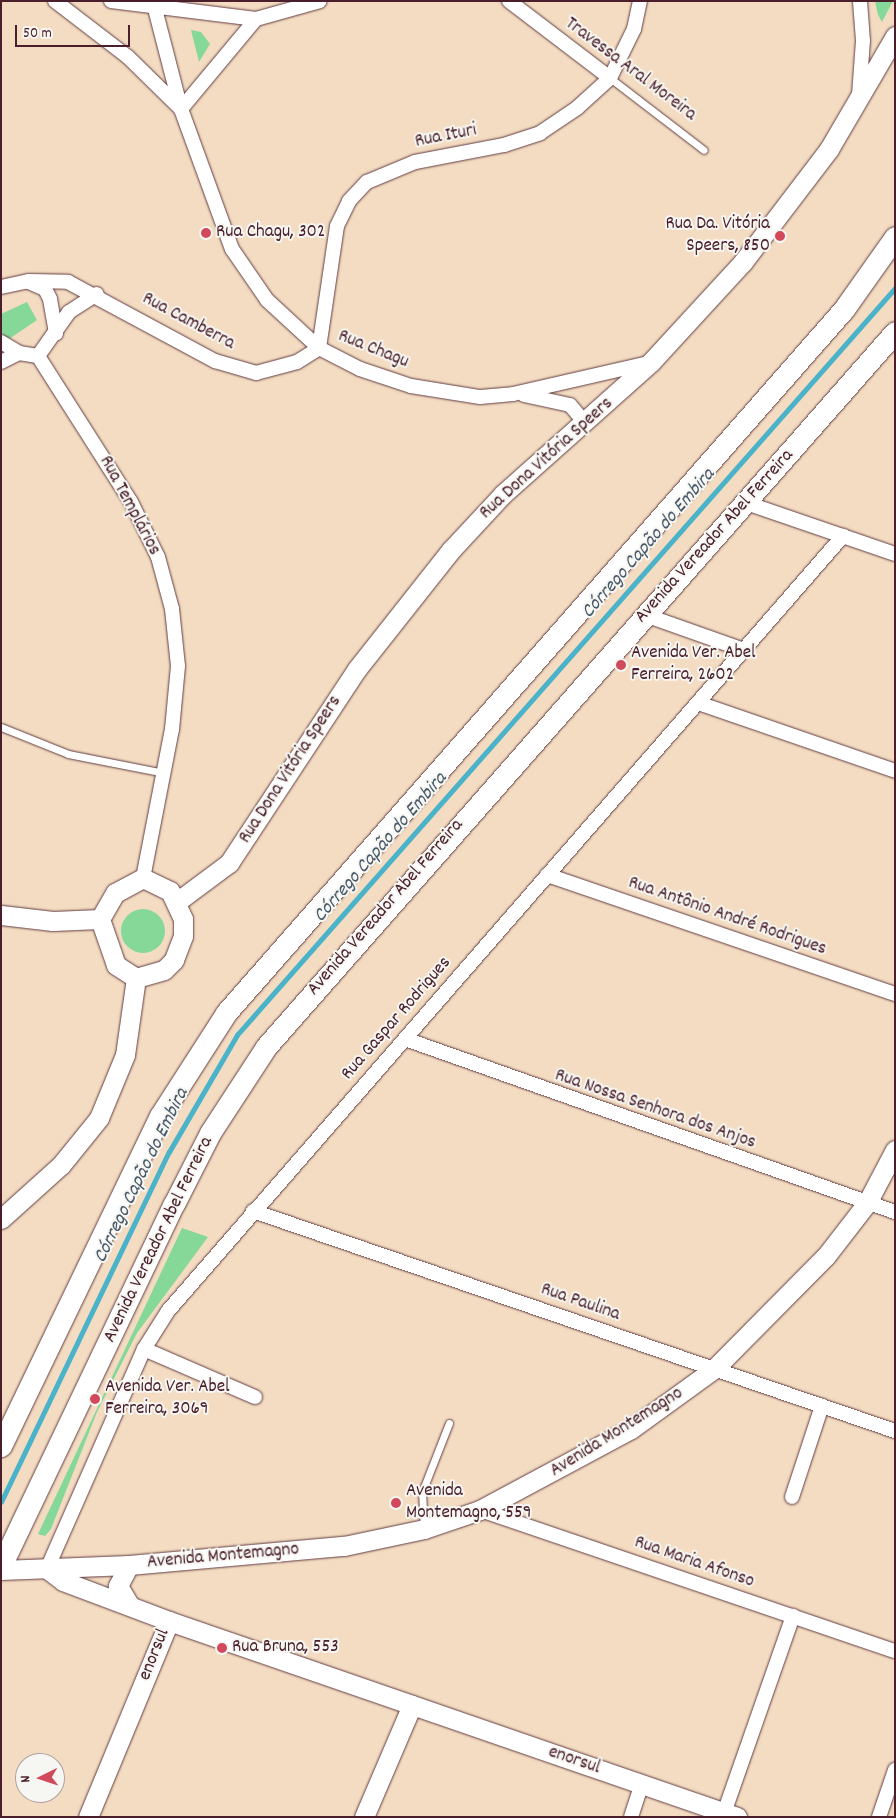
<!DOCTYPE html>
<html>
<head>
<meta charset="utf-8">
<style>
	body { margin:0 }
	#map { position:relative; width:896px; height:1818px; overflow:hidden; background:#f3dcc1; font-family:Dekko,sans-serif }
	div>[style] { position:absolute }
	.green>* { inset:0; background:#86d899 }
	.round { border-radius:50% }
	.stream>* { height:4.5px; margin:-2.25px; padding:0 2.25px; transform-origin:2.25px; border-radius:2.25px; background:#4ab3c9 }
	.roads { filter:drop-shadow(0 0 1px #633b42) drop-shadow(0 0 1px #633b42) }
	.lane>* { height:7px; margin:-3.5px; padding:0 3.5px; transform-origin:3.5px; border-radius:3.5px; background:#fff }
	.street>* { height:14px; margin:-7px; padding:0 7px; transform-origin:7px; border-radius:7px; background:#fff }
	.secondary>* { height:19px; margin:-9.5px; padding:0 9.5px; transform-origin:9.5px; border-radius:9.5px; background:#fff }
	.primary>* { height:21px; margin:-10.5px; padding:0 10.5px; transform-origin:10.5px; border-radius:10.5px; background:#fff }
	.dots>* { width:14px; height:14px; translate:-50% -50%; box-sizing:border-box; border:2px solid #f6f6f2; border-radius:50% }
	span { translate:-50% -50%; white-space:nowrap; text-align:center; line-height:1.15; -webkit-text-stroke:4px #f6f6f2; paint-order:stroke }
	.street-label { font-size:19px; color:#4a1f2b }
	.poi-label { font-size:19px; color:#4a1f2b }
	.right { translate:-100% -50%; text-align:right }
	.left { translate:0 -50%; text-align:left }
	.water-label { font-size:20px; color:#4a5a6a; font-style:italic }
	.frame { position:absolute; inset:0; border:2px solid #4a1f2b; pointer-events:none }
	.north { position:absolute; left:15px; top:1753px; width:50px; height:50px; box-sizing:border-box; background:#f6f6f2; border:1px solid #b1a0a2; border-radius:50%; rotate:266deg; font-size:14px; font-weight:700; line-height:20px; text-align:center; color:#4a1f2b }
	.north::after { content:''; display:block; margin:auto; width:18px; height:22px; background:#d1495b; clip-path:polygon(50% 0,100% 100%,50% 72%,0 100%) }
	.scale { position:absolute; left:15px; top:25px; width:115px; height:22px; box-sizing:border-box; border:2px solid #4a1f2b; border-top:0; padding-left:6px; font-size:15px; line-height:18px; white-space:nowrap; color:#4a1f2b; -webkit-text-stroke:4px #f6f6f2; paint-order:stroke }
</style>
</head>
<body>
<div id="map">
	<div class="green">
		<i style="clip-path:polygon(875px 1px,893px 1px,882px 22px,878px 15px)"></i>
		<i style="clip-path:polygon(191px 30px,201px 32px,210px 44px,199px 62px)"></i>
		<i style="clip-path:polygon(27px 302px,37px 320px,9px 339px,1px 333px,1px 314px)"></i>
		<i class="round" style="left:121px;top:909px;width:44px;height:44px"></i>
		<i style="clip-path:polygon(182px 1228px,208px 1237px,137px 1333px,97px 1412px,51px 1529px,45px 1536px,38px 1534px)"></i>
	</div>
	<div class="stream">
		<i style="left:1px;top:1502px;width:388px;rotate:-64.4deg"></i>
		<i style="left:169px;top:1152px;width:135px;rotate:-59.8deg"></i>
		<i style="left:237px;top:1035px;width:995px;rotate:-48.62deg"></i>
	</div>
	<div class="roads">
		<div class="lane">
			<i style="left:610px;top:78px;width:118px;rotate:37.5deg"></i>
			<i style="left:1px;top:727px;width:72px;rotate:21.9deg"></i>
			<i style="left:68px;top:754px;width:99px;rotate:11.1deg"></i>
			<i style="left:424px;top:1529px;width:37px;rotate:-93deg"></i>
			<i style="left:422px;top:1492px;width:74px;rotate:-68.6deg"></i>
		</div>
		<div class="street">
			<i style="left:55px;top:1px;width:92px;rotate:37.5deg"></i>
			<i style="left:128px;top:57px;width:74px;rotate:44.5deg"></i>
			<i style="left:181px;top:109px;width:117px;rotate:-50.2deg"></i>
			<i style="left:111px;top:1px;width:146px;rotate:7.1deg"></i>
			<i style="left:256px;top:19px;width:66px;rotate:-15.7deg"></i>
			<i style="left:153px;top:1px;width:112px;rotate:75.5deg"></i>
			<i style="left:181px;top:109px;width:149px;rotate:70deg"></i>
			<i style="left:232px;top:249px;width:62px;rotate:55.5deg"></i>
			<i style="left:267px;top:300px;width:71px;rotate:42.7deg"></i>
			<i style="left:319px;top:348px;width:46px;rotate:27.1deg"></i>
			<i style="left:360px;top:369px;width:54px;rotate:18.4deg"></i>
			<i style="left:411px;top:386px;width:70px;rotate:9.1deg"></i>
			<i style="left:480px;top:397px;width:33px;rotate:-5deg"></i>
			<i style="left:513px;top:394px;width:139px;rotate:-12.9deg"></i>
			<i style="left:509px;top:1px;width:127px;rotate:37.3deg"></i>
			<i style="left:859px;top:95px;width:54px;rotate:-85.8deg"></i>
			<i style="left:863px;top:41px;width:40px;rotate:-94.3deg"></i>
			<i style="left:29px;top:282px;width:17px;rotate:24deg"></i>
			<i style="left:45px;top:289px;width:11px;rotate:63deg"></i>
			<i style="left:50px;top:299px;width:35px;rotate:80deg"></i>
			<i style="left:1px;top:287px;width:29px;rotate:-12deg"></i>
			<i style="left:29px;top:281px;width:39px;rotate:1deg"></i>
			<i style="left:68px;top:282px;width:167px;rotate:28.3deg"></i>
			<i style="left:215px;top:361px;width:43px;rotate:16.3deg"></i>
			<i style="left:256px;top:373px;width:42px;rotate:-15deg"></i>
			<i style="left:297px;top:362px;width:26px;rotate:-32deg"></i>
			<i style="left:319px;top:348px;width:123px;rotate:-81.6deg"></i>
			<i style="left:337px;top:226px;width:28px;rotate:-64deg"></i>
			<i style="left:349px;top:201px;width:26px;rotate:-47deg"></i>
			<i style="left:367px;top:182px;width:52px;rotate:-22.6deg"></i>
			<i style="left:415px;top:162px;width:91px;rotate:-10.8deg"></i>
			<i style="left:504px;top:145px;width:38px;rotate:-18deg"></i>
			<i style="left:540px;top:133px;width:45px;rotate:-34deg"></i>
			<i style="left:577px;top:108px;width:45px;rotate:-42.3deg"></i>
			<i style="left:610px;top:78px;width:55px;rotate:-63.9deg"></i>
			<i style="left:634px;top:29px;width:29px;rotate:-78deg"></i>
			<i style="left:1px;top:342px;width:21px;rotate:31deg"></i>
			<i style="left:38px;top:356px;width:173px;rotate:57.5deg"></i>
			<i style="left:131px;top:502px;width:61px;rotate:63.9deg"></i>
			<i style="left:158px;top:557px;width:54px;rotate:74.9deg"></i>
			<i style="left:172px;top:609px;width:57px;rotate:84deg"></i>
			<i style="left:178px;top:666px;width:63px;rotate:95.4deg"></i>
			<i style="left:172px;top:729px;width:152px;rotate:101deg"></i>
			<i style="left:1px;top:362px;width:20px;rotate:-27deg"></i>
			<i style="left:19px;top:353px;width:19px;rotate:9deg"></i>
			<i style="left:38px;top:356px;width:54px;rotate:-54.8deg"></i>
			<i style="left:69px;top:312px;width:33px;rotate:-33deg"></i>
			<i style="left:524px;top:395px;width:47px;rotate:12.3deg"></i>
			<i style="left:570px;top:405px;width:23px;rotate:50deg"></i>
			<i style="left:746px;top:503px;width:157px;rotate:18.9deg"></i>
			<i style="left:645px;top:615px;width:105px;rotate:19.5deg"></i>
			<i style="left:698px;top:703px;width:208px;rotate:19deg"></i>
			<i style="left:547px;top:875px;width:368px;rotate:18.9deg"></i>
			<i style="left:405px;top:1039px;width:520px;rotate:19.45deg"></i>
			<i style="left:253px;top:1211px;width:679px;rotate:18.92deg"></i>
			<i style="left:144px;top:1349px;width:121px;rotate:23.4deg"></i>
			<i style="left:792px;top:1497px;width:96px;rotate:-71.8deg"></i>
			<i style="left:480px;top:1510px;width:438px;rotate:18.8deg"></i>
			<i style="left:47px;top:1569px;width:240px;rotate:-66.2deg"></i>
			<i style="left:144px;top:1349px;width:45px;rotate:-57.7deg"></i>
			<i style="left:168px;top:1311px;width:1028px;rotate:-48.95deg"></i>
			<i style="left:724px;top:1813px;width:209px;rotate:-70.7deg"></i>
			<i style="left:631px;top:1817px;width:35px;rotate:-72deg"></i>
			<i style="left:879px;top:1817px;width:50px;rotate:-71.2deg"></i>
		</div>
		<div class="secondary">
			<i style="left:143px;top:878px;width:30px;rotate:26deg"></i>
			<i style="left:170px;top:891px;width:31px;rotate:65deg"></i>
			<i style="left:183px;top:919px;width:17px;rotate:90deg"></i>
			<i style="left:183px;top:936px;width:26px;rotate:111deg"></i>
			<i style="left:174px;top:960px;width:14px;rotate:135deg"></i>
			<i style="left:164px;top:970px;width:29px;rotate:164deg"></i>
			<i style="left:136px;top:978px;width:24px;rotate:-147deg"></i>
			<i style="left:116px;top:965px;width:49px;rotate:-109.2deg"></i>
			<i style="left:100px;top:919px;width:30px;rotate:-60deg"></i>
			<i style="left:115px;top:893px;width:32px;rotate:-28deg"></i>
			<i style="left:178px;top:901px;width:64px;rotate:-36.7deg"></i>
			<i style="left:229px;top:863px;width:232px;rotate:-56.6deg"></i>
			<i style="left:357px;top:669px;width:152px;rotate:-51.7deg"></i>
			<i style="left:451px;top:550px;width:76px;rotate:-47.1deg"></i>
			<i style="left:503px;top:494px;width:198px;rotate:-41.7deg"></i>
			<i style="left:651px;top:362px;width:136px;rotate:-47.4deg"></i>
			<i style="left:743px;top:262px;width:142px;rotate:-52.7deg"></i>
			<i style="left:829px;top:149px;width:131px;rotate:-59.7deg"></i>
			<i style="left:1px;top:915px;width:52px;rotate:6.6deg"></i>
			<i style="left:53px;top:921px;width:47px;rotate:-2.4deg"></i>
			<i style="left:1px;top:1219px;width:81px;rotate:-42deg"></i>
			<i style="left:61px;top:1165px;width:60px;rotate:-51deg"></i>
			<i style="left:99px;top:1118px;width:68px;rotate:-67.6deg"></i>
			<i style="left:125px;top:1055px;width:78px;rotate:-81.9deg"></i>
			<i style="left:129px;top:1565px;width:24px;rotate:118deg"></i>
			<i style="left:118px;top:1586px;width:23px;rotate:59deg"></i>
			<i style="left:47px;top:1569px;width:20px;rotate:37deg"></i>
			<i style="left:63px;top:1581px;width:113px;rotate:20.7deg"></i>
			<i style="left:169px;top:1621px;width:601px;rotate:19.04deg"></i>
			<i style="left:1px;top:1570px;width:128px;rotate:-2.2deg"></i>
			<i style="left:129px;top:1565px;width:216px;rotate:-5.1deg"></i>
			<i style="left:344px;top:1546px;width:82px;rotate:-12deg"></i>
			<i style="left:424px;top:1529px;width:59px;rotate:-18.7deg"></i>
			<i style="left:480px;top:1510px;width:171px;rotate:-28.2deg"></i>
			<i style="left:631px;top:1429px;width:102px;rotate:-35.9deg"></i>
			<i style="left:714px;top:1369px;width:159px;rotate:-45.3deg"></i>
			<i style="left:826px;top:1256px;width:67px;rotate:-52.3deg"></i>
			<i style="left:867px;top:1203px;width:60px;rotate:-62.2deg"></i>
			<i style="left:88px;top:1817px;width:212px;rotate:-67.5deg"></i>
			<i style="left:364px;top:1817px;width:122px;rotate:-66.8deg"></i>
		</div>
		<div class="primary">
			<i style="left:1px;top:1446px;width:366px;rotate:-64.3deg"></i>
			<i style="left:160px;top:1116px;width:122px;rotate:-57.3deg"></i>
			<i style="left:226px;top:1013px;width:937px;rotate:-48.72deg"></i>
			<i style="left:844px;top:309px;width:88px;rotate:-54.7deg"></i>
			<i style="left:1px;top:1566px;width:401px;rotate:-64.5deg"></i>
			<i style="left:174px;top:1204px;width:80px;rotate:-63.1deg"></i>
			<i style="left:210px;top:1133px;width:103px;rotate:-56.9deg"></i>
			<i style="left:266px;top:1047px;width:952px;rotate:-48.66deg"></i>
		</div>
	</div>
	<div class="dots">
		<i style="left:206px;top:233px;background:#d1495b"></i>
		<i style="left:780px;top:236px;background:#d1495b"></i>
		<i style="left:621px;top:665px;background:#d1495b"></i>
		<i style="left:95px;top:1399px;background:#d1495b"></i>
		<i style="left:396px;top:1503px;background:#d1495b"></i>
		<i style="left:222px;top:1648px;background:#d1495b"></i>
	</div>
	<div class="street-label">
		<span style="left:630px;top:70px;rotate:37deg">Travessa Aral Moreira</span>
		<span style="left:446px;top:137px;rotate:-11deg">Rua Ituri</span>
		<span style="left:188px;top:322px;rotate:28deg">Rua Camberra</span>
		<span style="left:373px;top:350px;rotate:22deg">Rua Chagu</span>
		<span style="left:547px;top:459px;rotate:-42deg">Rua Dona Vitória Speers</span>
		<span style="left:129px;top:506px;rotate:62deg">Rua Templários</span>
		<span style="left:715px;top:537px;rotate:-48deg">Avenida Vereador Abel Ferreira</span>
		<span style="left:291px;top:770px;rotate:-57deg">Rua Dona Vitória Speers</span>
		<span style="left:386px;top:908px;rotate:-49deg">Avenida Vereador Abel Ferreira</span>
		<span style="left:727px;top:917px;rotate:19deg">Rua Antônio André Rodrigues</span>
		<span style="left:397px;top:1019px;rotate:-49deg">Rua Gaspar Rodrigues</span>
		<span style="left:655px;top:1110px;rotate:19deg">Rua Nossa Senhora dos Anjos</span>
		<span style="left:159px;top:1240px;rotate:-64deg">Avenida Vereador Abel Ferreira</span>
		<span style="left:580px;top:1303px;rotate:19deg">Rua Paulina</span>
		<span style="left:617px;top:1433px;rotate:-32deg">Avenida Montemagno</span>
		<span style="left:223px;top:1557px;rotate:-5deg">Avenida Montemagno</span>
		<span style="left:694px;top:1563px;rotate:19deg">Rua Maria Afonso</span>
		<span style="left:155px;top:1655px;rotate:-68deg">enorsul</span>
		<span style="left:574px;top:1761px;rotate:19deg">enorsul</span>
	</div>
	<div class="poi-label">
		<span class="right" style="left:770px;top:236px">Rua Da. Vitória<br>Speers, 850</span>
		<span class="left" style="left:216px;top:233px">Rua Chagu, 302</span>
		<span class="left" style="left:631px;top:665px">Avenida Ver. Abel<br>Ferreira, 2602</span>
		<span class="left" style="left:105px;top:1399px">Avenida Ver. Abel<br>Ferreira, 3069</span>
		<span class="left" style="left:406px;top:1503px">Avenida<br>Montemagno, 559</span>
		<span class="left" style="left:232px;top:1648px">Rua Bruna, 553</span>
	</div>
	<div class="water-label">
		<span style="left:649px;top:544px;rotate:-49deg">Córrego Capão do Embira</span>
		<span style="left:381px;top:848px;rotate:-49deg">Córrego Capão do Embira</span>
		<span style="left:142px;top:1176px;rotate:-64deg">Córrego Capão do Embira</span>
	</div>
	<div class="frame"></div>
	<div class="north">N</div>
	<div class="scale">50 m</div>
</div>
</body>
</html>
